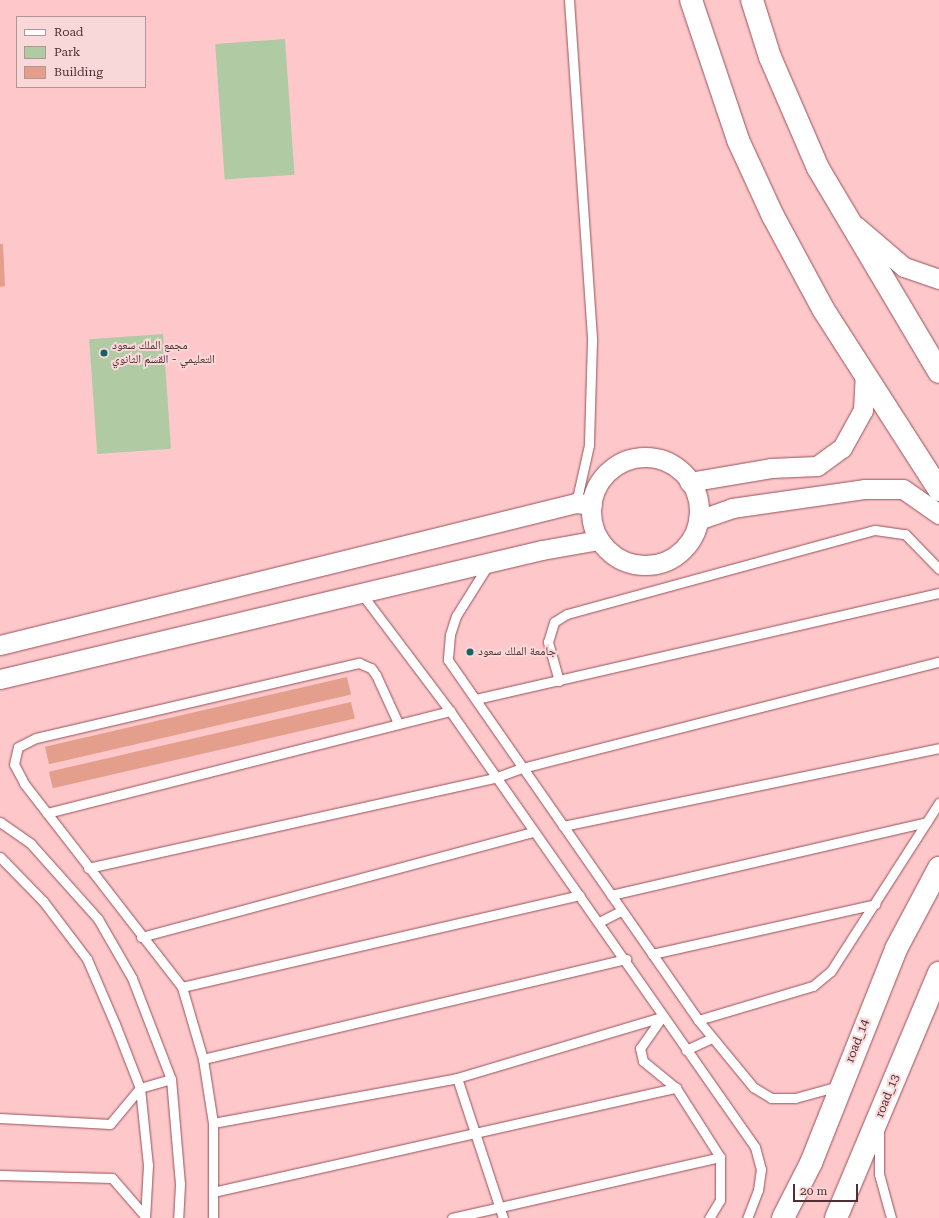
<!DOCTYPE html>
<html>
<head>
<meta charset="utf-8">
<style>
	body { margin:0 }
	#map { position:relative; width:939px; height:1218px; overflow:hidden; background:#f9d8d9; font-family:"Roboto Serif","Noto Naskh Arabic",serif }
	div>[style] { position:absolute }
	.built>* { inset:0; background:#fec8cb }
	.green>* { inset:0; background:#b0caa4; transform-origin:0 0 }
	.building>* { inset:0; background:#e39e8c; transform-origin:0 0 }
	.roads { filter:drop-shadow(0 0 1px #975258) drop-shadow(0 0 1px #975258) }
	.service>* { height:9px; margin:-4.5px; padding:0 4.5px; transform-origin:4.5px; border-radius:4.5px; background:#fff }
	.minor>* { height:19px; margin:-9.5px; padding:0 9.5px; transform-origin:9.5px; border-radius:9.5px; background:#fff }
	.minor>.ring { margin:-9.5px; padding:0; box-sizing:content-box; background:none; border:19px solid #fff; border-radius:50% }
	.tertiary>* { height:22px; margin:-11px; padding:0 11px; transform-origin:11px; border-radius:11px; background:#fff }
	.dots>* { width:11px; height:11px; translate:-50% -50%; box-sizing:border-box; border:2px solid #f9d8d9; border-radius:50% }
	span { translate:-50% -50%; white-space:nowrap; text-align:center; line-height:1.15; -webkit-text-stroke:4px #f9d8d9; paint-order:stroke }
	.poi-label { font-size:12px; color:#4f2f31 }
	.left { translate:0 -50%; text-align:left }
	.street-label { font-size:12px; color:#4f2f31 }
	.legend { position:absolute; left:16px; top:16px; width:130px; height:72px; box-sizing:border-box; background:#f9d8d9; border:1px solid #b59496; margin:0; padding:5px 7px; list-style:none; font-size:12px; color:#4f2f31 }
	.legend li { display:flex; align-items:center; gap:8px; height:20px }
	.legend b { width:20px; border:1px solid #b59496 }
	.scale { position:absolute; left:793px; top:1184px; width:65px; height:18px; box-sizing:border-box; border:2px solid #4f2f31; border-top:0; padding-left:5px; font-size:12px; line-height:14px; white-space:nowrap; color:#4f2f31; -webkit-text-stroke:3px #f9d8d9; paint-order:stroke }
</style>
</head>
<body>
<div id="map">
	<div class="built">
		<i style="clip-path:polygon(evenodd,0 0,939px 0,939px 1218px,0 1218px,0 0,17px 17px,145px 17px,145px 87px,17px 87px,17px 17px)"></i>
	</div>
	<div class="green">
		<i style="left:285px;top:39px;width:136px;height:70px;rotate:86deg"></i>
		<i style="left:163px;top:334px;width:115px;height:74px;rotate:86deg"></i>
	</div>
	<div class="building">
		<i style="clip-path:polygon(0 244px,3px 244px,5px 286px,0 287px)"></i>
		<i style="left:347px;top:677px;width:18px;height:310px;rotate:77deg"></i>
		<i style="left:351px;top:702px;width:17px;height:310px;rotate:77deg"></i>
	</div>
	<div class="roads">
		<div class="service">
			<i style="left:569px;top:0;width:342px;rotate:86.1deg"></i>
			<i style="left:592px;top:341px;width:104px;rotate:91.7deg"></i>
			<i style="left:589px;top:445px;width:59px;rotate:102.6deg"></i>
			<i style="left:488px;top:565px;width:60px;rotate:122.1deg"></i>
			<i style="left:456px;top:616px;width:20px;rotate:108deg"></i>
			<i style="left:450px;top:635px;width:25px;rotate:95deg"></i>
			<i style="left:448px;top:660px;width:438px;rotate:55.2deg"></i>
			<i style="left:698px;top:1020px;width:87px;rotate:50.6deg"></i>
			<i style="left:753px;top:1087px;width:21px;rotate:31deg"></i>
			<i style="left:771px;top:1098px;width:24px"></i>
			<i style="left:795px;top:1098px;width:46px;rotate:-15.3deg"></i>
			<i style="left:361px;top:593px;width:148px;rotate:53deg"></i>
			<i style="left:450px;top:711px;width:532px;rotate:55.03deg"></i>
			<i style="left:755px;top:1147px;width:23px;rotate:75deg"></i>
			<i style="left:761px;top:1169px;width:21px;rotate:98deg"></i>
			<i style="left:758px;top:1190px;width:30px;rotate:111deg"></i>
			<i style="left:559px;top:681px;width:41px;rotate:-105.8deg"></i>
			<i style="left:548px;top:642px;width:21px;rotate:-73deg"></i>
			<i style="left:554px;top:622px;width:15px;rotate:-32deg"></i>
			<i style="left:567px;top:614px;width:319px;rotate:-15.3deg"></i>
			<i style="left:875px;top:530px;width:30px;rotate:8deg"></i>
			<i style="left:905px;top:534px;width:49px;rotate:45.8deg"></i>
			<i style="left:476px;top:699px;width:475px;rotate:-12.9deg"></i>
			<i style="left:47px;top:813px;width:416px;rotate:-14.2deg"></i>
			<i style="left:0;top:822px;width:38px;rotate:35deg"></i>
			<i style="left:31px;top:844px;width:101px;rotate:48.2deg"></i>
			<i style="left:98px;top:919px;width:68px;rotate:60deg"></i>
			<i style="left:132px;top:978px;width:108px;rotate:68.9deg"></i>
			<i style="left:171px;top:1079px;width:105px;rotate:85.1deg"></i>
			<i style="left:180px;top:1184px;width:34px;rotate:93deg"></i>
			<i style="left:563px;top:826px;width:384px;rotate:-11.7deg"></i>
			<i style="left:0;top:857px;width:62px;rotate:45.7deg"></i>
			<i style="left:43px;top:901px;width:73px;rotate:52.8deg"></i>
			<i style="left:87px;top:959px;width:71px;rotate:66.7deg"></i>
			<i style="left:115px;top:1024px;width:69px;rotate:68.7deg"></i>
			<i style="left:140px;top:1088px;width:77px;rotate:84.1deg"></i>
			<i style="left:148px;top:1165px;width:53px;rotate:93.2deg"></i>
			<i style="left:88px;top:868px;width:419px;rotate:-12.5deg"></i>
			<i style="left:497px;top:777px;width:27px;rotate:-20deg"></i>
			<i style="left:522px;top:768px;width:430px;rotate:-14.3deg"></i>
			<i style="left:611px;top:895px;width:324px;rotate:-13deg"></i>
			<i style="left:599px;top:922px;width:25px;rotate:-27deg"></i>
			<i style="left:141px;top:937px;width:406px;rotate:-15deg"></i>
			<i style="left:652px;top:954px;width:229px;rotate:-12.6deg"></i>
			<i style="left:182px;top:987px;width:408px;rotate:-13deg"></i>
			<i style="left:662px;top:1017px;width:38px;rotate:125deg"></i>
			<i style="left:640px;top:1048px;width:13px;rotate:77deg"></i>
			<i style="left:643px;top:1061px;width:43px;rotate:39.3deg"></i>
			<i style="left:676px;top:1088px;width:82px;rotate:57.5deg"></i>
			<i style="left:720px;top:1157px;width:43px;rotate:90deg"></i>
			<i style="left:720px;top:1200px;width:21px;rotate:121deg"></i>
			<i style="left:698px;top:1020px;width:120px;rotate:-16.5deg"></i>
			<i style="left:813px;top:986px;width:23px;rotate:-40deg"></i>
			<i style="left:831px;top:971px;width:200px;rotate:-57.3deg"></i>
			<i style="left:686px;top:1050px;width:29px;rotate:-25deg"></i>
			<i style="left:203px;top:1059px;width:435px;rotate:-13.3deg"></i>
			<i style="left:457px;top:1078px;width:147px;rotate:71.8deg"></i>
			<i style="left:0;top:1118px;width:110px;rotate:3.1deg"></i>
			<i style="left:110px;top:1124px;width:47px;rotate:-50.2deg"></i>
			<i style="left:140px;top:1088px;width:32px;rotate:-16deg"></i>
			<i style="left:213px;top:1123px;width:248px;rotate:-10.4deg"></i>
			<i style="left:457px;top:1078px;width:214px;rotate:-16.6deg"></i>
			<i style="left:879px;top:1133px;width:41px;rotate:90deg"></i>
			<i style="left:879px;top:1174px;width:46px;rotate:74.7deg"></i>
			<i style="left:0;top:1175px;width:112px;rotate:1.5deg"></i>
			<i style="left:112px;top:1178px;width:50px;rotate:49deg"></i>
			<i style="left:213px;top:1192px;width:475px;rotate:-12.7deg"></i>
			<i style="left:213px;top:1218px;width:95px;rotate:-90deg"></i>
			<i style="left:213px;top:1123px;width:65px;rotate:-98.9deg"></i>
			<i style="left:203px;top:1059px;width:75px;rotate:-106.3deg"></i>
			<i style="left:182px;top:987px;width:258px;rotate:-127.8deg"></i>
			<i style="left:24px;top:783px;width:21px;rotate:-118deg"></i>
			<i style="left:14px;top:764px;width:17px;rotate:-77deg"></i>
			<i style="left:18px;top:747px;width:20px;rotate:-27deg"></i>
			<i style="left:36px;top:738px;width:332px;rotate:-13.1deg"></i>
			<i style="left:359px;top:663px;width:13px;rotate:23deg"></i>
			<i style="left:371px;top:668px;width:9px;rotate:54deg"></i>
			<i style="left:376px;top:675px;width:53px;rotate:65.4deg"></i>
			<i style="left:452px;top:1218px;width:275px;rotate:-12.8deg"></i>
		</div>
		<div class="minor">
			<i style="left:856px;top:226px;width:63px;rotate:40.5deg"></i>
			<i style="left:904px;top:267px;width:37px;rotate:19deg"></i>
			<i class="ring" style="left:591px;top:457px;width:89px;height:89px"></i>
			<i style="left:689px;top:482px;width:83px;rotate:-9.7deg"></i>
			<i style="left:771px;top:468px;width:46px;rotate:-2.5deg"></i>
			<i style="left:817px;top:466px;width:31px;rotate:-36deg"></i>
			<i style="left:842px;top:448px;width:43px;rotate:-61.1deg"></i>
			<i style="left:863px;top:410px;width:35px;rotate:-87deg"></i>
			<i style="left:698px;top:520px;width:36px;rotate:-19deg"></i>
			<i style="left:732px;top:508px;width:133px;rotate:-8.2deg"></i>
			<i style="left:864px;top:489px;width:39px"></i>
			<i style="left:903px;top:489px;width:44px;rotate:34.8deg"></i>
			<i style="left:0;top:645px;width:593px;rotate:-13.85deg"></i>
			<i style="left:576px;top:503px;width:16px;rotate:7deg"></i>
			<i style="left:0;top:679px;width:557px;rotate:-13.39deg"></i>
			<i style="left:542px;top:550px;width:58px;rotate:-10deg"></i>
		</div>
		<div class="tertiary">
			<i style="left:691px;top:0;width:148px;rotate:71.4deg"></i>
			<i style="left:738px;top:140px;width:84px;rotate:65.3deg"></i>
			<i style="left:773px;top:216px;width:106px;rotate:61.7deg"></i>
			<i style="left:823px;top:309px;width:215px;rotate:57.3deg"></i>
			<i style="left:752px;top:0;width:60px;rotate:72.5deg"></i>
			<i style="left:770px;top:57px;width:121px;rotate:66.6deg"></i>
			<i style="left:818px;top:168px;width:237px;rotate:59.3deg"></i>
			<i style="left:783px;top:1218px;width:62px;rotate:-63deg"></i>
			<i style="left:811px;top:1163px;width:230px;rotate:-68.3deg"></i>
			<i style="left:896px;top:949px;width:92px;rotate:-62deg"></i>
			<i style="left:836px;top:1218px;width:266px;rotate:-67.2deg"></i>
		</div>
	</div>
	<div class="dots">
		<i style="left:104px;top:353px;background:#146464"></i>
		<i style="left:470px;top:652px;background:#146464"></i>
	</div>
	<div class="poi-label">
		<span class="left" style="left:112px;top:353px">مجمع الملك سعود<br>التعليمي - القسم الثانوي</span>
		<span class="left" style="left:478px;top:652px">جامعة الملك سعود</span>
	</div>
	<div class="street-label">
		<span style="left:858px;top:1041px;rotate:-69deg">road_14</span>
		<span style="left:888px;top:1096px;rotate:-68deg">road_13</span>
	</div>
	<ul class="legend">
	<li><b style="height:5px;background:#fff"></b>Road</li>
	<li><b style="height:11px;background:#b0caa4"></b>Park</li>
	<li><b style="height:11px;background:#e39e8c"></b>Building</li>
	</ul>
	<div class="scale">20 m</div>
</div>
</body>
</html>
